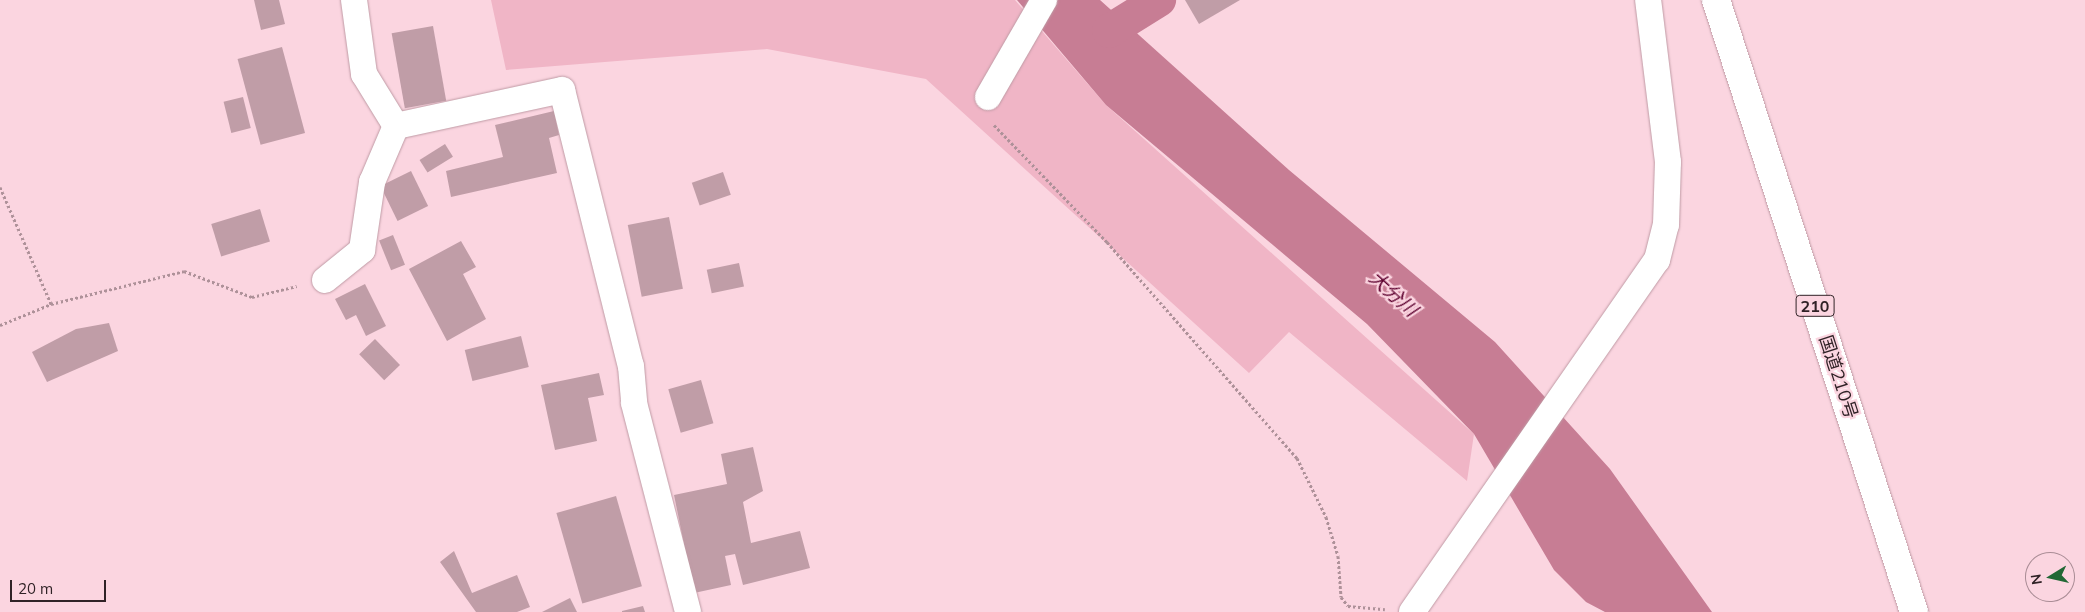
<!DOCTYPE html>
<html>
<head>
<meta charset="utf-8">
<style>
	body { margin:0 }
	#map { position:relative; width:2085px; height:612px; overflow:hidden; background:#fbd5e0; font-family:Mulish,"Noto Sans JP",sans-serif }
	div>[style] { position:absolute }
	.green>* { inset:0; background:#f0b5c6 }
	.water>* { inset:0; background:#c77d94 }
	.canal>* { height:34px; margin:-17px; padding:0 17px; transform-origin:17px; border-radius:17px; background:#c77d94 }
	.building>* { inset:0; background:#c09da7; transform-origin:0 0 }
	.path>* { height:3px; margin-top:-1.5px; transform-origin:0; background:repeating-linear-gradient(90deg,#ae9199 0 2.5px,transparent 0 5px) }
	.roads { filter:drop-shadow(0 0 1px #bf9ba5) drop-shadow(0 0 1px #bf9ba5) }
	.minor>* { height:26px; margin:-13px; padding:0 13px; transform-origin:13px; border-radius:13px; background:#fff }
	.trunk>* { height:28px; margin:-14px; padding:0 14px; transform-origin:14px; border-radius:14px; background:#fff }
	span { translate:-50% -50%; white-space:nowrap; text-align:center; line-height:1.15; -webkit-text-stroke:4.5px #fbd5e0; paint-order:stroke }
	.shield-label span { padding:1px 4px; background:#fbd5e0; border:1px solid; border-radius:4px; -webkit-text-stroke-width:0 }
	.shield-label { font-size:16px; color:#302226; font-weight:700 }
	.street-label { font-size:18px; color:#302226 }
	.water-label { font-size:19px; color:#5d002e; font-style:italic }
	.north { position:absolute; left:2025px; top:552px; width:50px; height:50px; box-sizing:border-box; background:#fbd5e0; border:1px solid #aa8d96; border-radius:50%; rotate:261deg; font-size:14px; font-weight:700; line-height:20px; text-align:center; color:#302226 }
	.north::after { content:''; display:block; margin:auto; width:18px; height:22px; background:#216835; clip-path:polygon(50% 0,100% 100%,50% 72%,0 100%) }
	.scale { position:absolute; left:10px; top:580px; width:96px; height:22px; box-sizing:border-box; border:2px solid #302226; border-top:0; padding-left:6px; font-size:15px; line-height:18px; white-space:nowrap; color:#302226; -webkit-text-stroke:4px #fbd5e0; paint-order:stroke }
</style>
</head>
<body>
<div id="map">
	<div class="green">
		<i style="clip-path:polygon(491px 0,1015px 0,1106px 105px,1474px 434px,1467px 481px,1289px 332px,1249px 373px,926px 79px,767px 49px,506px 70px)"></i>
	</div>
	<div class="water">
		<i style="clip-path:polygon(1017px 0,1100px 0,1289px 170px,1495px 342px,1610px 469px,1712px 612px,1605px 612px,1586px 602px,1554px 570px,1474px 434px,1367px 324px,1106px 105px)"></i>
	</div>
	<div class="canal">
		<i style="left:1109px;top:31px;width:59px;rotate:-31.8deg"></i>
	</div>
	<div class="building">
		<i style="clip-path:polygon(254px 0,279px 0,285px 24px,261px 30px)"></i>
		<i style="clip-path:polygon(1185px 0,1240px 0,1199px 24px)"></i>
		<i style="left:433px;top:26px;width:76px;height:42px;rotate:80deg"></i>
		<i style="left:282px;top:47px;width:89px;height:46px;rotate:75deg"></i>
		<i style="left:243px;top:97px;width:32px;height:20px;rotate:76deg"></i>
		<i style="clip-path:polygon(554px 111px,559px 135px,549px 138px,557px 173px,451px 197px,446px 171px,503px 157px,495px 125px)"></i>
		<i style="left:445px;top:144px;width:15px;height:30px;rotate:58deg"></i>
		<i style="left:411px;top:171px;width:39px;height:34px;rotate:64deg"></i>
		<i style="left:723px;top:172px;width:24px;height:33px;rotate:71deg"></i>
		<i style="left:260px;top:209px;width:34px;height:51px;rotate:73deg"></i>
		<i style="left:669px;top:217px;width:73px;height:42px;rotate:79deg"></i>
		<i style="left:393px;top:235px;width:32px;height:15px;rotate:68deg"></i>
		<i style="clip-path:polygon(461px 241px,476px 267px,463px 274px,486px 319px,447px 341px,409px 269px)"></i>
		<i style="left:739px;top:263px;width:24px;height:33px;rotate:78deg"></i>
		<i style="clip-path:polygon(365px 284px,386px 326px,366px 336px,356px 315px,346px 320px,335px 299px)"></i>
		<i style="clip-path:polygon(109px 323px,118px 351px,47px 382px,32px 352px,76px 329px)"></i>
		<i style="left:521px;top:336px;width:32px;height:58px;rotate:76deg"></i>
		<i style="left:375px;top:339px;width:36px;height:22px;rotate:46deg"></i>
		<i style="clip-path:polygon(599px 373px,604px 395px,588px 398px,597px 441px,555px 450px,541px 385px)"></i>
		<i style="left:701px;top:380px;width:45px;height:34px;rotate:74deg"></i>
		<i style="clip-path:polygon(753px 447px,763px 491px,743px 502px,751px 543px,800px 531px,810px 568px,743px 585px,735px 554px,725px 556px,731px 585px,694px 593px,674px 495px,727px 484px,721px 454px)"></i>
		<i style="left:616px;top:496px;width:94px;height:62px;rotate:74deg"></i>
		<i style="clip-path:polygon(454px 551px,472px 593px,517px 575px,530px 607px,517px 612px,476px 612px,440px 562px)"></i>
		<i style="clip-path:polygon(570px 598px,577px 612px,542px 612px)"></i>
		<i style="clip-path:polygon(643px 606px,645px 612px,622px 612px,622px 611px)"></i>
	</div>
	<div class="path">
		<i style="left:994px;top:125px;width:163px;rotate:46deg"></i>
		<i style="left:1107px;top:242px;width:288px;rotate:48.7deg"></i>
		<i style="left:1297px;top:458px;width:66px;rotate:63.8deg"></i>
		<i style="left:1326px;top:517px;width:41px;rotate:72.9deg"></i>
		<i style="left:1338px;top:556px;width:41px;rotate:85.8deg"></i>
		<i style="left:1341px;top:597px;width:11px;rotate:52deg"></i>
		<i style="left:1348px;top:606px;width:37px;rotate:5deg"></i>
		<i style="left:0;top:187px;width:128px;rotate:66.4deg"></i>
		<i style="left:0;top:325px;width:55px;rotate:-22.4deg"></i>
		<i style="left:51px;top:304px;width:137px;rotate:-13.9deg"></i>
		<i style="left:184px;top:271px;width:73px;rotate:20.9deg"></i>
		<i style="left:252px;top:297px;width:46px;rotate:-13.7deg"></i>
	</div>
	<div class="roads">
		<div class="minor">
			<i style="left:354px;top:0;width:75px;rotate:82.3deg"></i>
			<i style="left:364px;top:74px;width:61px;rotate:58.4deg"></i>
			<i style="left:988px;top:97px;width:112px;rotate:-60deg"></i>
			<i style="left:396px;top:126px;width:170px;rotate:-12.2deg"></i>
			<i style="left:562px;top:90px;width:284px;rotate:76deg"></i>
			<i style="left:631px;top:366px;width:37px;rotate:85deg"></i>
			<i style="left:634px;top:403px;width:216px;rotate:75.5deg"></i>
			<i style="left:325px;top:280px;width:48px;rotate:-39deg"></i>
			<i style="left:362px;top:250px;width:69px;rotate:-81.6deg"></i>
			<i style="left:372px;top:182px;width:61px;rotate:-66.8deg"></i>
			<i style="left:1412px;top:612px;width:429px;rotate:-55.2deg"></i>
			<i style="left:1657px;top:260px;width:36px;rotate:-76deg"></i>
			<i style="left:1666px;top:225px;width:63px;rotate:-88.2deg"></i>
			<i style="left:1668px;top:162px;width:163px;rotate:-97deg"></i>
		</div>
		<div class="trunk">
			<i style="left:1716px;top:0;width:643px;rotate:72.07deg"></i>
		</div>
	</div>
	<div class="shield-label">
		<span style="left:1815px;top:306px">210</span>
	</div>
	<div class="street-label">
		<span style="left:1838px;top:377px;rotate:72deg">国道210号</span>
	</div>
	<div class="water-label">
		<span style="left:1393px;top:294px;rotate:42deg">大分川</span>
	</div>
	<div class="north">N</div>
	<div class="scale">20 m</div>
</div>
</body>
</html>
